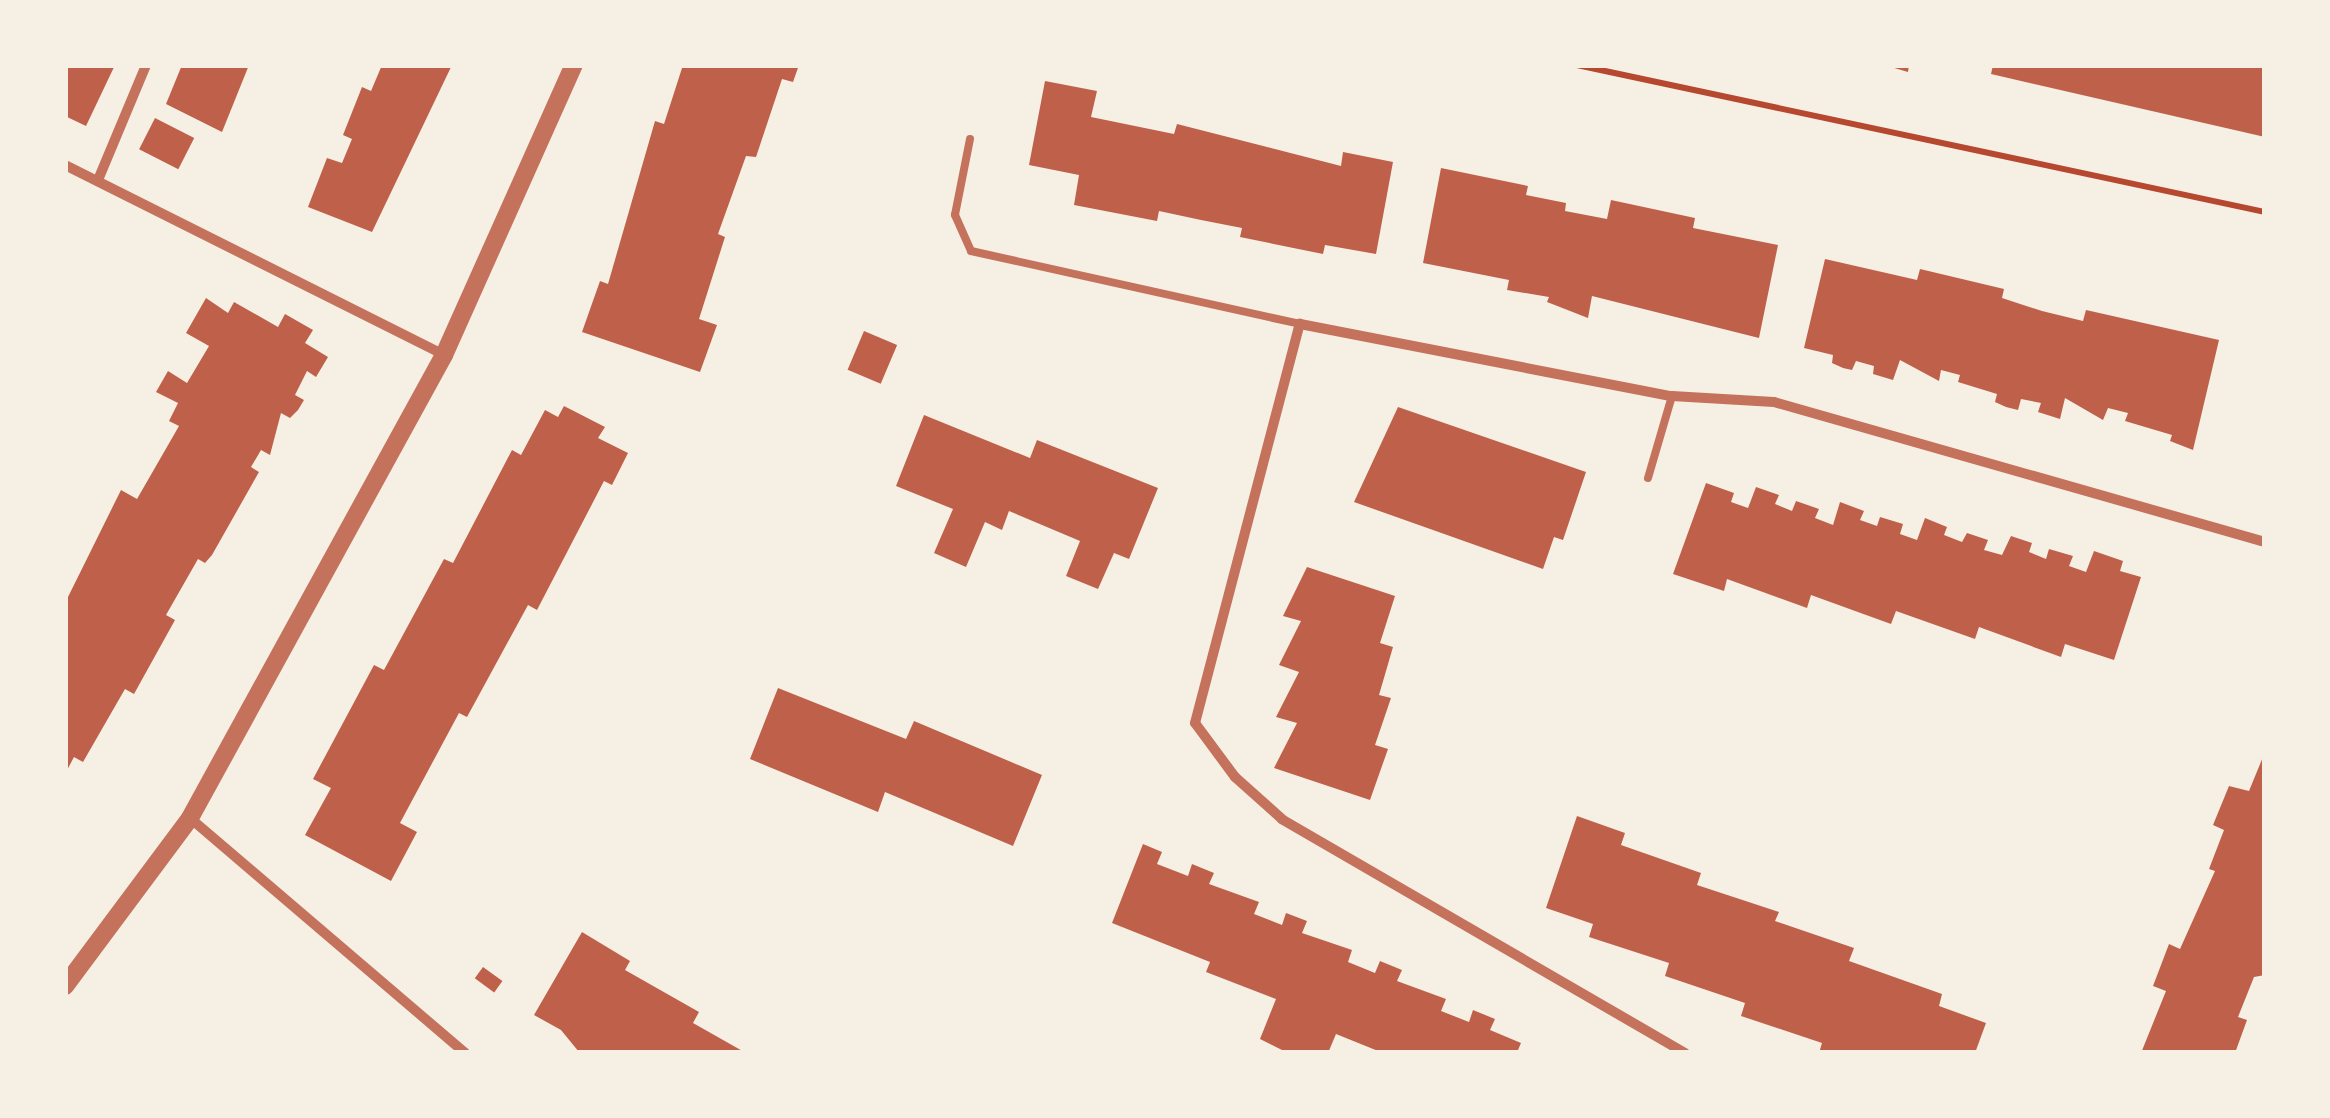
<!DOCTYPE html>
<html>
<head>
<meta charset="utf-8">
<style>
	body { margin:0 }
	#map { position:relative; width:2330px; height:1118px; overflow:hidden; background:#f6efe4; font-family:"Roboto Condensed",sans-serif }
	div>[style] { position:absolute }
	.building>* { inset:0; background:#bf614a; transform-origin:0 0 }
	.path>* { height:6px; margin:-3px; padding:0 3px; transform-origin:3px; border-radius:3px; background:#b5482f }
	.service>* { height:8px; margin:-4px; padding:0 4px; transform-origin:4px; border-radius:4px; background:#c5725c }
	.minor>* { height:10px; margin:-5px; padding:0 5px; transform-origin:5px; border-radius:5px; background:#c5725c }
	.tertiary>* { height:18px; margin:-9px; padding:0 9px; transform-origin:9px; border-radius:9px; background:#c5725c }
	span { translate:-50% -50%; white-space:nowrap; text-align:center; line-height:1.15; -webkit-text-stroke:8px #f6efe4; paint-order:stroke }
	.frame { position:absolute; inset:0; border:68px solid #f6efe4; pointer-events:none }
</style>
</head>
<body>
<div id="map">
	<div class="building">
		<i style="clip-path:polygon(65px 65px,115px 65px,86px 126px,65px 116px)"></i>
		<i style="clip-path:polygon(182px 65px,249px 65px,222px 132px,166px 104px)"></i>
		<i style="clip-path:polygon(382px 65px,452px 65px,372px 232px,308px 207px,327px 158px,342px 163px,352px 139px,343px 135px,362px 87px,371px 91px)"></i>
		<i style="clip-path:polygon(683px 65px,799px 65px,793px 82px,782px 79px,756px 157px,746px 156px,718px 234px,725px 237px,699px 319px,717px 325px,700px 372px,582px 332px,600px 281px,608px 284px,655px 121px,664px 124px)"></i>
		<i style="clip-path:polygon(1884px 65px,1909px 65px,1908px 72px)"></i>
		<i style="clip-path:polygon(1993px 65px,2265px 65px,2265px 137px,1991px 74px)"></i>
		<i style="clip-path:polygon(1045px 81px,1097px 91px,1091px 117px,1174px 134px,1177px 124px,1341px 166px,1343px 152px,1393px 162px,1376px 254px,1325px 245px,1323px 254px,1240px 237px,1242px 228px,1201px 220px,1159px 211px,1157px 221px,1074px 205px,1079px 175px,1029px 165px)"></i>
		<i style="left:155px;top:118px;width:44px;height:35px;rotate:27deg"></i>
		<i style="clip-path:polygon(1441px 168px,1528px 186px,1526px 195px,1566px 203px,1565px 211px,1607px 219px,1611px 200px,1695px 218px,1693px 228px,1778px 245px,1759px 338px,1592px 296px,1588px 318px,1547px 302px,1549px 297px,1507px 290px,1509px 280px,1423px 263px)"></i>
		<i style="clip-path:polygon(1825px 259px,1917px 280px,1920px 269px,2004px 289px,2002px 298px,2042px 311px,2083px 321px,2086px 310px,2219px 340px,2193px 450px,2170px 441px,2172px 435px,2125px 421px,2128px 413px,2108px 408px,2103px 420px,2065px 398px,2060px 419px,2038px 412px,2041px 403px,2021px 399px,2018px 410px,2006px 407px,1995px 402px,1997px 394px,1958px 382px,1960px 375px,1941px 370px,1939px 381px,1900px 360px,1893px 380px,1873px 374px,1874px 366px,1856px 361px,1852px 370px,1843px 368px,1832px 363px,1833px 355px,1804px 348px)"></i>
		<i style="clip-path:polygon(206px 298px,228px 313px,234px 302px,278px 327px,285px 314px,313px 330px,305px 343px,328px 357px,316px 377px,307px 371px,295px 395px,304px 400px,298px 410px,290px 418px,281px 413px,270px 455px,261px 450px,251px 467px,259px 472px,212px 555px,205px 563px,198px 559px,166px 615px,175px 620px,134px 694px,125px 689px,83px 762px,74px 757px,65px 774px,68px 597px,121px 490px,137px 499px,179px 426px,169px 421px,178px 403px,156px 392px,168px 371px,187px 383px,209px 346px,186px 333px)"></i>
		<i style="left:864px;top:331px;width:36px;height:42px;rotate:23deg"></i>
		<i style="clip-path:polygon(564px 406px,605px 427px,598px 438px,628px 453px,612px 485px,604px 481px,537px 610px,528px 605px,467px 717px,459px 713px,400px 823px,417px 832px,391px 881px,305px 835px,331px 788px,313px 779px,374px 665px,384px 670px,444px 559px,453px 563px,512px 450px,521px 455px,545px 410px,558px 417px)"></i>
		<i style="clip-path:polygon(1398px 407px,1586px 472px,1563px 540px,1554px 537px,1543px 569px,1354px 502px)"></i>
		<i style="clip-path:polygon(924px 415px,1030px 458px,1037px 440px,1158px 488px,1129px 559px,1114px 553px,1098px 589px,1066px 576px,1080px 541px,1009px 511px,1002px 530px,985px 522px,966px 567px,934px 553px,953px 509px,896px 486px)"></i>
		<i style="clip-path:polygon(1706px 483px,1734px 493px,1731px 502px,1748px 508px,1756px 487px,1779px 495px,1775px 504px,1792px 511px,1796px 501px,1819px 509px,1815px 518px,1833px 525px,1840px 502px,1864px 511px,1860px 520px,1877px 526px,1880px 517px,1903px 524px,1900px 534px,1917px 540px,1925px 518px,1947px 527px,1944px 535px,1962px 542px,1967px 533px,1988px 540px,1984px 550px,2002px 555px,2011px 536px,2032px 543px,2029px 552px,2046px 559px,2049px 549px,2073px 556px,2069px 566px,2086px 572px,2094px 551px,2123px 561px,2120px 571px,2141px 577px,2114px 660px,2065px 644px,2061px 657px,1979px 627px,1975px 639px,1896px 611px,1891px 624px,1811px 595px,1807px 608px,1727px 579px,1724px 591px,1673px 574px)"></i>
		<i style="clip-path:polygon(1307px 567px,1395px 596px,1380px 643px,1393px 647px,1379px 695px,1391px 698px,1375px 745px,1388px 749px,1370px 800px,1274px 768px,1297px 723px,1276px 717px,1299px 672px,1279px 665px,1301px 621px,1283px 616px)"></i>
		<i style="clip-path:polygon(778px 688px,906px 739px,914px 721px,1042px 775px,1013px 846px,885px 792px,878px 812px,750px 759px)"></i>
		<i style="clip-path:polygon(2265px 752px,2265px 975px,2254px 977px,2238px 1017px,2247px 1020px,2235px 1053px,2141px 1053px,2166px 991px,2153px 986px,2169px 944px,2180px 949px,2215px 871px,2209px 869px,2224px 830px,2213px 825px,2229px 786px,2249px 791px)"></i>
		<i style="clip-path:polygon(1577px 816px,1625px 833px,1621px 845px,1701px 873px,1697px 885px,1779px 912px,1775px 921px,1854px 948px,1849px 961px,1942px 994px,1939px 1006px,1986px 1023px,1975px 1053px,1819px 1053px,1822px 1043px,1741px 1016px,1745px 1003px,1665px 976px,1669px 963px,1589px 937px,1593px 924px,1546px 908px)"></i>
		<i style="clip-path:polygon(1143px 844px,1162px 852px,1157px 864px,1188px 876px,1192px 864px,1214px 873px,1209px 884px,1259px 902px,1254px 914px,1282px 925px,1286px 913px,1307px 921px,1302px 933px,1352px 950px,1348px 962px,1375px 973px,1380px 961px,1402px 970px,1397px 981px,1446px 999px,1441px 1011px,1469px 1022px,1473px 1010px,1495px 1019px,1490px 1030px,1521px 1043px,1518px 1050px,1526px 1053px,1383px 1053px,1336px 1034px,1328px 1053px,1288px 1053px,1260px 1039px,1276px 999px,1206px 972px,1210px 962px,1112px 923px)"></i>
		<i style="clip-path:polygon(582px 932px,630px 961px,625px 970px,699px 1012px,693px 1023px,746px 1053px,579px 1052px,561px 1030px,534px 1015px)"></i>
		<i style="left:483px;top:967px;width:24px;height:14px;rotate:36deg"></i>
	</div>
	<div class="path">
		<i style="left:1577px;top:65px;width:704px;rotate:12.06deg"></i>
	</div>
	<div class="service">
		<i style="left:970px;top:139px;width:77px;rotate:101.2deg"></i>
		<i style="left:955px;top:215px;width:39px;rotate:66deg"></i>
		<i style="left:971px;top:251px;width:337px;rotate:12.5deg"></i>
		<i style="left:1648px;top:478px;width:85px;rotate:-73.7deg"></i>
	</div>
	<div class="minor">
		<i style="left:65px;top:165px;width:424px;rotate:26.6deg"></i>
		<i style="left:98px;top:180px;width:125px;rotate:-67.3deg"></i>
		<i style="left:190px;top:818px;width:362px;rotate:40.5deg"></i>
		<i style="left:1685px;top:1053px;width:466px;rotate:-149.9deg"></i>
		<i style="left:1282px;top:819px;width:63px;rotate:-138.2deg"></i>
		<i style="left:1235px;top:777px;width:67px;rotate:-126.5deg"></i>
		<i style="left:1195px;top:723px;width:413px;rotate:-75.3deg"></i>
		<i style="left:1300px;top:324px;width:379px;rotate:11deg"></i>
		<i style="left:1672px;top:396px;width:102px;rotate:3.4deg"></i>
		<i style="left:1774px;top:402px;width:511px;rotate:15.91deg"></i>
	</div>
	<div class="tertiary">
		<i style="left:65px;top:986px;width:209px;rotate:-53.3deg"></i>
		<i style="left:190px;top:818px;width:528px;rotate:-61.25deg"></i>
		<i style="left:444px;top:355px;width:318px;rotate:-65.9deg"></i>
	</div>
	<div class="frame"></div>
</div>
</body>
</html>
